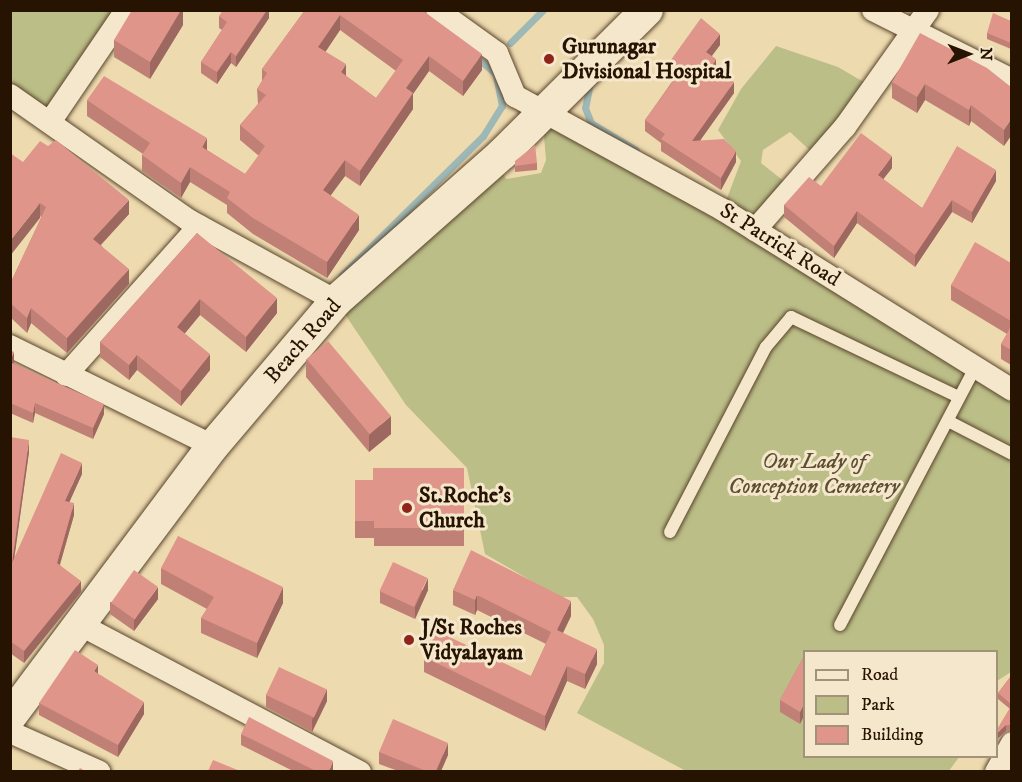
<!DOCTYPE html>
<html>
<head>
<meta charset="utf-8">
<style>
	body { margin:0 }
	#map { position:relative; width:1022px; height:782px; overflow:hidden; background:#eedaaf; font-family:"IM FELL DW Pica",serif }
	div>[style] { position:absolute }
	.green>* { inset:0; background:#bcbe88 }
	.stream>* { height:7px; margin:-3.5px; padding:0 3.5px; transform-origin:3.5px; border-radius:3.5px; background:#9eb8b6 }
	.roads { filter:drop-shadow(0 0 2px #59452c) drop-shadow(0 0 2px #59452c) }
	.lane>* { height:12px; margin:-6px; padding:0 6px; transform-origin:6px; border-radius:6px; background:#f4e7cb }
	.street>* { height:22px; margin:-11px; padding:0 11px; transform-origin:11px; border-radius:11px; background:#f4e7cb }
	.secondary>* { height:32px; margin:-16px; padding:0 16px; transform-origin:16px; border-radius:16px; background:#f4e7cb }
	.wall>* { inset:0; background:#c08076 }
	.shaded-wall>* { inset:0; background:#9c6860 }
	.building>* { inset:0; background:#df9589; transform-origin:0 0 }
	.dots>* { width:16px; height:16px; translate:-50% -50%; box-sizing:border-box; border:3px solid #f4e7cb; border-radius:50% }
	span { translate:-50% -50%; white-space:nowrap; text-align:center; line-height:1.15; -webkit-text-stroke:6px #f4e7cb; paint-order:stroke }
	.poi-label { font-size:22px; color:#271301; font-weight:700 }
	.left { translate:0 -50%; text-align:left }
	.street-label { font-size:22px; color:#271301 }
	.park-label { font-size:22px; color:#5b4f30; font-style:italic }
	.frame { position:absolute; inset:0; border:12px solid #271301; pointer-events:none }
	.legend { position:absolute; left:803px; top:650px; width:195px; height:108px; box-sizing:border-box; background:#f4e7cb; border:2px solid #a2927a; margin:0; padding:8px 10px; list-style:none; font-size:18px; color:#271301 }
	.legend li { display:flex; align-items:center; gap:12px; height:30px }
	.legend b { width:30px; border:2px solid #a2927a }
	.north { position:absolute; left:938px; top:24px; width:60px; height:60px; -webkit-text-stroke:4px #f4e7cb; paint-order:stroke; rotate:90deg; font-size:16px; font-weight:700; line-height:24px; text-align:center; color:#271301 }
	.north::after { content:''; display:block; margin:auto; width:21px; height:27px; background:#271301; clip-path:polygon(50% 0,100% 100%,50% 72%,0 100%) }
</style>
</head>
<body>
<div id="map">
	<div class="green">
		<i style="clip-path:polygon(10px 11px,126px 11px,51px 116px,11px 95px)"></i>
		<i style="clip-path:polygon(776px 46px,838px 67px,872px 87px,816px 156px,790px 132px,763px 150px,761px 163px,790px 186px,756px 230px,1011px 390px,1011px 672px,997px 681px,996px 652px,804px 652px,804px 756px,959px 757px,949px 771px,686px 771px,577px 713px,604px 663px,604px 645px,593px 619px,577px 597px,559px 597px,485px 554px,467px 468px,406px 405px,336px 301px,500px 168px,506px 179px,541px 173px,546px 160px,542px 112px,723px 209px,741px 161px,718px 130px,741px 89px)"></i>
	</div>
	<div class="stream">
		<i style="left:510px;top:43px;width:47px;rotate:-45deg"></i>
		<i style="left:590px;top:83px;width:25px;rotate:101deg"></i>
		<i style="left:585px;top:108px;width:16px;rotate:68deg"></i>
		<i style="left:591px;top:123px;width:52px;rotate:31deg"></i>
		<i style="left:342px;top:275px;width:198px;rotate:-44.6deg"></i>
		<i style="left:483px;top:136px;width:36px;rotate:-58deg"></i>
		<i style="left:502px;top:106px;width:33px;rotate:-101deg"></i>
		<i style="left:496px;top:74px;width:28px;rotate:-139deg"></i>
	</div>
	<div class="roads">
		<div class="lane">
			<i style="left:948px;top:421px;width:72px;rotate:27.3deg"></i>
			<i style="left:670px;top:532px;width:208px;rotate:-62.6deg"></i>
			<i style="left:766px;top:347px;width:39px;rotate:-50deg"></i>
			<i style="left:791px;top:317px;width:186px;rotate:25.5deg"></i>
			<i style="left:840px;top:625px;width:293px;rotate:-62.3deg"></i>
		</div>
		<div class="street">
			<i style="left:437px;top:10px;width:74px;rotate:35.6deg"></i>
			<i style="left:497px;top:53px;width:47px;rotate:67.3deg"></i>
			<i style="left:515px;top:96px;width:237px;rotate:28.7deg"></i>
			<i style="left:723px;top:210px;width:340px;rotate:31.9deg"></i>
			<i style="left:873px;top:10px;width:156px;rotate:26.7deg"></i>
			<i style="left:10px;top:95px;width:220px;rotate:35deg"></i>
			<i style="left:190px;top:221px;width:166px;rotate:28.7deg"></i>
			<i style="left:50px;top:122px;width:135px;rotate:-55.8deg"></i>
			<i style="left:755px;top:230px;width:137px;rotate:-48.9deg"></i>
			<i style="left:845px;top:127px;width:143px;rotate:-54.6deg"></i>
			<i style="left:10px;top:346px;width:226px;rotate:26.2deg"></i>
			<i style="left:66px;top:375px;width:200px;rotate:-48.2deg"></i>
			<i style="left:77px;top:623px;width:320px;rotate:27.8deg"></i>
			<i style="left:10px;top:732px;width:98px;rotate:24deg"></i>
			<i style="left:996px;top:772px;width:33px;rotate:-61deg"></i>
		</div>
		<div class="secondary">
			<i style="left:10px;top:717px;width:339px;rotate:-53.2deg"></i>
			<i style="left:213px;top:446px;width:190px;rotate:-49.7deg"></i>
			<i style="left:336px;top:301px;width:223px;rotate:-41.5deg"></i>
			<i style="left:503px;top:153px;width:203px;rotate:-44.8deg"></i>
		</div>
	</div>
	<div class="wall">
		<i style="clip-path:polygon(183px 10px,183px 25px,150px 79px,114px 57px,114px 40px)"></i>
		<i style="clip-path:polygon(269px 10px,269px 18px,236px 67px,231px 63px,217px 84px,201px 73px,201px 62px,222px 30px,219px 28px,219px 16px)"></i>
		<i style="clip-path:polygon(evenodd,305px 10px,422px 10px,482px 70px,463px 96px,429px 71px,413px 94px,413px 109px,360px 186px,345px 176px,330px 195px,359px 230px,327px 278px,253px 234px,227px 213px,227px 205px,190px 182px,181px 198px,142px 171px,142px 155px,143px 154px,87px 116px,87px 100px,207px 150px,245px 174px,259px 156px,240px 140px,240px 125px,258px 104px,257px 89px,262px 81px,262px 69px,305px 10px,340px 30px,396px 71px,376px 98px,346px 76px,325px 52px,340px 30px)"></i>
		<i style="clip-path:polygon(1011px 21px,1011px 49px,987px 39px,987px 33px)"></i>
		<i style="clip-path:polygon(720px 45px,712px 56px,716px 69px,734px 93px,700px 140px,736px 162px,721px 190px,661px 151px,661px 143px,645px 131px,645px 120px,674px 79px,668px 75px,668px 64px)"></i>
		<i style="clip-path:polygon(892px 82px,1011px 87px,1004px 146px,971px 121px,969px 126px,925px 100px,917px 113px,892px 98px)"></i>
		<i style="clip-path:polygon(515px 161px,537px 163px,537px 170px,515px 172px)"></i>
		<i style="clip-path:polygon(23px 162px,129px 214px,101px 245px,129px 284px,67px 353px,31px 323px,27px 333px,10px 317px,10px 284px,41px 218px)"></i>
		<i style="clip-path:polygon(892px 168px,883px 179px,922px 208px,996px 181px,972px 223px,952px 212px,915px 267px,857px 223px,834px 258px,784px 217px,784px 205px,821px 186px)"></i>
		<i style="clip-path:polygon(197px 233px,277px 313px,246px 352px,200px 315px,184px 334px,210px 370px,181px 406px,137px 370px,129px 380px,100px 357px,100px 342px)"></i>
		<i style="clip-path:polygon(1011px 263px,1011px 365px,1001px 359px,1001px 344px,1007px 334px,951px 300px,951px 285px)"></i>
		<i style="clip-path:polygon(10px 350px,14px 363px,104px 414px,93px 439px,35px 413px,33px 423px,10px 413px)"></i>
		<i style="clip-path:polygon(306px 359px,391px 434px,369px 452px,306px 377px)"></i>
		<i style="clip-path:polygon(10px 437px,29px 452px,14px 558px,82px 474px,69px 502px,74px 515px,60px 565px,81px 592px,24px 663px,10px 653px)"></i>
		<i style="clip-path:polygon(464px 468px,464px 546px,374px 546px,374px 538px,355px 538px,355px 480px,373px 480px)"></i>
		<i style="clip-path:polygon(161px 568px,283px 603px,257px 658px,201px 633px,201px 618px,207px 609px,161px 584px)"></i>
		<i style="clip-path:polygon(428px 590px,415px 619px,380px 603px,380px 591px)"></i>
		<i style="clip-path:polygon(453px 590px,571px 616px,563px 633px,597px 664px,585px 689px,567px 681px,545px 731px,424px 672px,424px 657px,531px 676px,546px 644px,477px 610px,475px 615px,453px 605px)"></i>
		<i style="clip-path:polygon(158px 599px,134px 631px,110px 614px,110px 602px)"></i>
		<i style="clip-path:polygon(804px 656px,800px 724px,780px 712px,780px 700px)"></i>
		<i style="clip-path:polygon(1011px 676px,1011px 731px,1006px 731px,996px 740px,1010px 709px,998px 699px,998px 693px)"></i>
		<i style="clip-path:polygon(266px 695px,327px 701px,312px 732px,266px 707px)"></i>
		<i style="clip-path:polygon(39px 703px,144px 714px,118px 757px,39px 715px)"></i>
		<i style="clip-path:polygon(241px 734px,333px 771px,293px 771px,241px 745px)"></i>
		<i style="clip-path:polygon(379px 752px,448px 755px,441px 771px,398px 771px,379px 764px)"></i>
	</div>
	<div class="shaded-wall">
		<i style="clip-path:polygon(181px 10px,183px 10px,183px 25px,150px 79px,150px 62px)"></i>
		<i style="clip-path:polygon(267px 10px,269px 10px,269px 18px,236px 67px,236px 56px)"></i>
		<i style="clip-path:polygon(340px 15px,340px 30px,318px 63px,318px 47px)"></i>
		<i style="clip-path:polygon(720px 34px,720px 45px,706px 63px,706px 52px)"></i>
		<i style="clip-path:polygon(231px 52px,231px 63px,217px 84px,217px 72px)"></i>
		<i style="clip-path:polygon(482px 54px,482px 70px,463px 96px,463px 81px)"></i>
		<i style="clip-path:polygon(429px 56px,429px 71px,413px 94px,413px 109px,360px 186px,360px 171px,406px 88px)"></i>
		<i style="clip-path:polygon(716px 59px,716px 70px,712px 66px)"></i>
		<i style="clip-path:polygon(346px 64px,346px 80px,341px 72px)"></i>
		<i style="clip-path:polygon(734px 82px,734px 93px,692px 152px,692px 141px)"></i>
		<i style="clip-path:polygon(925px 84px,925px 100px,917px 113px,917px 97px)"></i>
		<i style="clip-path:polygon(971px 105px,971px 121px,969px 126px,969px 110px)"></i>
		<i style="clip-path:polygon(12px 111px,12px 126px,10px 128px,10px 114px)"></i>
		<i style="clip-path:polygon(1011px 119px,1011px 136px,1004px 146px,1004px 130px)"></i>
		<i style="clip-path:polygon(207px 138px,207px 154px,202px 147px)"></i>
		<i style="clip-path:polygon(736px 151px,736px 162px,721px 190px,721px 178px)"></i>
		<i style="clip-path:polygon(892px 156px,892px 168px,878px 186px,878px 175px)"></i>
		<i style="clip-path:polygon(345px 160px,345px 176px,323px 206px,323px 190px)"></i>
		<i style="clip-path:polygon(190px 167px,190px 182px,181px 198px,181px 183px)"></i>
		<i style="clip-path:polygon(996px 170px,996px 181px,972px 223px,972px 212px)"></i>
		<i style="clip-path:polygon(129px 200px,129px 214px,93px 253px,93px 239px)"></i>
		<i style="clip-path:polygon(952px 200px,952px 212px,915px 267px,915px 255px)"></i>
		<i style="clip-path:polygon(40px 203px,40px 218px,10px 256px,10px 241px)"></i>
		<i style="clip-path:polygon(857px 211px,857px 223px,834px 258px,834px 246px)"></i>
		<i style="clip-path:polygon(359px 215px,359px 230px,327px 278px,327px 262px)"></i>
		<i style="clip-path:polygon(129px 269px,129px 284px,67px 353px,67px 338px)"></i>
		<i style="clip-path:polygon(277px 298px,277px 313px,246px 352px,246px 337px)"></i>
		<i style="clip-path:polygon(200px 299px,200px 315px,177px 343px,177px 327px)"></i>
		<i style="clip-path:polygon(31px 308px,31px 323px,27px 333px,27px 318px)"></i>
		<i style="clip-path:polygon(14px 352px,14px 363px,10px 371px,10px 360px)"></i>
		<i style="clip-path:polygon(210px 354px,210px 370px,181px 406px,181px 391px)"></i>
		<i style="clip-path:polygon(137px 355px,137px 370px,129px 380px,129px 365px)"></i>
		<i style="clip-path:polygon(35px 403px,35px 413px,33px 423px,33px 413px)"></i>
		<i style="clip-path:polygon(104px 404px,104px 414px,93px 439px,93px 428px)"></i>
		<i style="clip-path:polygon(391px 416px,391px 434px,369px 452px,369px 435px)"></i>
		<i style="clip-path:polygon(29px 440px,29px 452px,12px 575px,12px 563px)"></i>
		<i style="clip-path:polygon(82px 463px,82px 474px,65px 512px,65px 501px)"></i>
		<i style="clip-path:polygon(74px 503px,74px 515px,57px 574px,57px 563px)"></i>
		<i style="clip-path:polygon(428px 578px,428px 590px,415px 619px,415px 607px)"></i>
		<i style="clip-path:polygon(81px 581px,81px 592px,24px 663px,24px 651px)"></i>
		<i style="clip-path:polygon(158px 587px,158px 599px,134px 631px,134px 620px)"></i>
		<i style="clip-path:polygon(283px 587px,283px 603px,257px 658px,257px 643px)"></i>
		<i style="clip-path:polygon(477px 595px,477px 610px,475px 615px,475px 600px)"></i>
		<i style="clip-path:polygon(571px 601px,571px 616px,557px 645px,557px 630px)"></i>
		<i style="clip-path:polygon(597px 649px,597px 664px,585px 689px,585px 674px)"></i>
		<i style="clip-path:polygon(98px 665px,98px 677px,94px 671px)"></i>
		<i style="clip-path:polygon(567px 666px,567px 681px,545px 731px,545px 716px)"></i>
		<i style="clip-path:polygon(327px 689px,327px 701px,312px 732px,312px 720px)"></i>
		<i style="clip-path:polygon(144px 702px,144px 714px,118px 757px,118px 745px)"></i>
		<i style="clip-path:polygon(804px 704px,804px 716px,800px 724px,800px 712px)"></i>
		<i style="clip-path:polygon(1006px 725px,1006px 731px,996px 740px,996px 734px)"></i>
		<i style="clip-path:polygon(448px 743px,448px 755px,441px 771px,436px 771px)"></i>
		<i style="clip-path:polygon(333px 761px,333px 771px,329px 771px)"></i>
	</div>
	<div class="building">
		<i style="clip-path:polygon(132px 10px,181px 10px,150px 62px,114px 40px)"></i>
		<i style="clip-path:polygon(223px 10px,267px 10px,236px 56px,231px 52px,217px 72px,201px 62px,227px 22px,219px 16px)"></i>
		<i style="clip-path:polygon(evenodd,305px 10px,422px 10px,482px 54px,463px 81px,429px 56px,406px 88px,413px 93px,360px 171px,345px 160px,323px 190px,359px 215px,327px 262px,253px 218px,227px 198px,230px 192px,190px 167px,181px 183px,142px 155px,150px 143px,87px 100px,104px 76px,207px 138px,202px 147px,245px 174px,265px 146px,240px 125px,266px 95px,257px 89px,267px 73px,262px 69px,305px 10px,340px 15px,403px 60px,376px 98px,341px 72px,346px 64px,318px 47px,340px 15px)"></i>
		<i style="clip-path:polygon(993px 13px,1011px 21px,1011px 43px,987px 33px)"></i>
		<i style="clip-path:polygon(701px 18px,720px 34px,706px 52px,716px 59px,712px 66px,734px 82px,692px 141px,724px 139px,736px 151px,721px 178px,661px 139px,665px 134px,645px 120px,680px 72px,668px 64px)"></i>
		<i style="clip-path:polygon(920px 33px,987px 68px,1011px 87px,1011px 119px,1004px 130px,971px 105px,969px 110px,925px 84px,917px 97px,892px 82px)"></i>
		<i style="clip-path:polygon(861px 133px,892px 156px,878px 175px,922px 208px,957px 146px,996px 170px,972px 212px,952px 200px,915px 255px,857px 211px,834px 246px,784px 205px,809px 177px,821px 186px)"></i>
		<i style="clip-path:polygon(56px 140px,129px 200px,93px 239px,129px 269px,67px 338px,31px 308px,27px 318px,10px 303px,10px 284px,46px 207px,40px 203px,10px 241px,10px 153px,23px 162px,40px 141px,48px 146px)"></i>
		<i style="clip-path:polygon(535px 145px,537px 163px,515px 166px,515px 161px)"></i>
		<i style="clip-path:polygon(197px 233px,277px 298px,246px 337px,200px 299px,177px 327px,210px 354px,181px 391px,137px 355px,129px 365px,100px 342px)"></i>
		<i style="clip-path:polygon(975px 242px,1011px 263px,1011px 321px,951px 285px)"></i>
		<i style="clip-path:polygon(1011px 326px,1011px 350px,1001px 344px)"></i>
		<i style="left:328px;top:341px;width:98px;height:28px;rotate:50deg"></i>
		<i style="clip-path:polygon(10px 350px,14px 352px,10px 360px)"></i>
		<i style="clip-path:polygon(10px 362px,104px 404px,93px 428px,35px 403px,33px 413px,10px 403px)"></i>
		<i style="clip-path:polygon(10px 437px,29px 440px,12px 563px,61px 453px,82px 463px,65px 501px,74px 503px,57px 563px,81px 581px,24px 651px,10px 641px)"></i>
		<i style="clip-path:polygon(373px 468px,464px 468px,464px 528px,374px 528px,374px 521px,355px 521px,355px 480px,373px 480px)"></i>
		<i style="clip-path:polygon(178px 536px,283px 587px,257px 643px,201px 618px,214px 597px,161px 568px)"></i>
		<i style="clip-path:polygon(471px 550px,571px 601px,557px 630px,597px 649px,585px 674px,567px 666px,545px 716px,424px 657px,437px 631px,531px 676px,551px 632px,477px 595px,475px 600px,453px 590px)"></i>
		<i style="left:393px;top:562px;width:38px;height:32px;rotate:25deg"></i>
		<i style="left:134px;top:570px;width:29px;height:40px;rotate:35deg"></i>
		<i style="clip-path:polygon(75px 650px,98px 665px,94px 671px,144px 702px,118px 745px,39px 703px)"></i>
		<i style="clip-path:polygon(804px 656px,804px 704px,800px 712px,780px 700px)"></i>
		<i style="left:279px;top:667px;width:53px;height:31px;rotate:25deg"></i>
		<i style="clip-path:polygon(1011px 676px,1011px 704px,998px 693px)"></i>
		<i style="clip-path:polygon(1011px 706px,1011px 725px,1006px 725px,996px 734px,996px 731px)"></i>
		<i style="clip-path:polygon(249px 717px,333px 761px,329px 771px,316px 771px,241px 734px)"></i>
		<i style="clip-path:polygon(393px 719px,448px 743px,436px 771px,426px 771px,379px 752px)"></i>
		<i style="clip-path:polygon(213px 760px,240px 771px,208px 771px)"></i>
		<i style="clip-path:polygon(80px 768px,85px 771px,78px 771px)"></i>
	</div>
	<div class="dots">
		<i style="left:549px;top:59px;background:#8f2418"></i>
		<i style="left:407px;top:508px;background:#8f2418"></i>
		<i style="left:409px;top:640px;background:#8f2418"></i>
	</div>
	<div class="poi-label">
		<span class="left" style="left:562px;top:59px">Gurunagar<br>Divisional Hospital</span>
		<span class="left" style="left:419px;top:508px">St.Roche's<br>Church</span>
		<span class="left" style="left:421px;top:640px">J/St Roches<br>Vidyalayam</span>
	</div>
	<div class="street-label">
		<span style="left:780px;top:245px;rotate:32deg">St Patrick Road</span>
		<span style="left:303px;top:341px;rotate:-49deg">Beach Road</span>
	</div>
	<div class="park-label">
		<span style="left:814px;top:474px">Our Lady of<br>Conception Cemetery</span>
	</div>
	<div class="frame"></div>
	<ul class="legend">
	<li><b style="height:8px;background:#f4e7cb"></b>Road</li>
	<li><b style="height:16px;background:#bcbe88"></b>Park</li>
	<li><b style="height:16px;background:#df9589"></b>Building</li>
	</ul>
	<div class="north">N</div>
</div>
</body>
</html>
